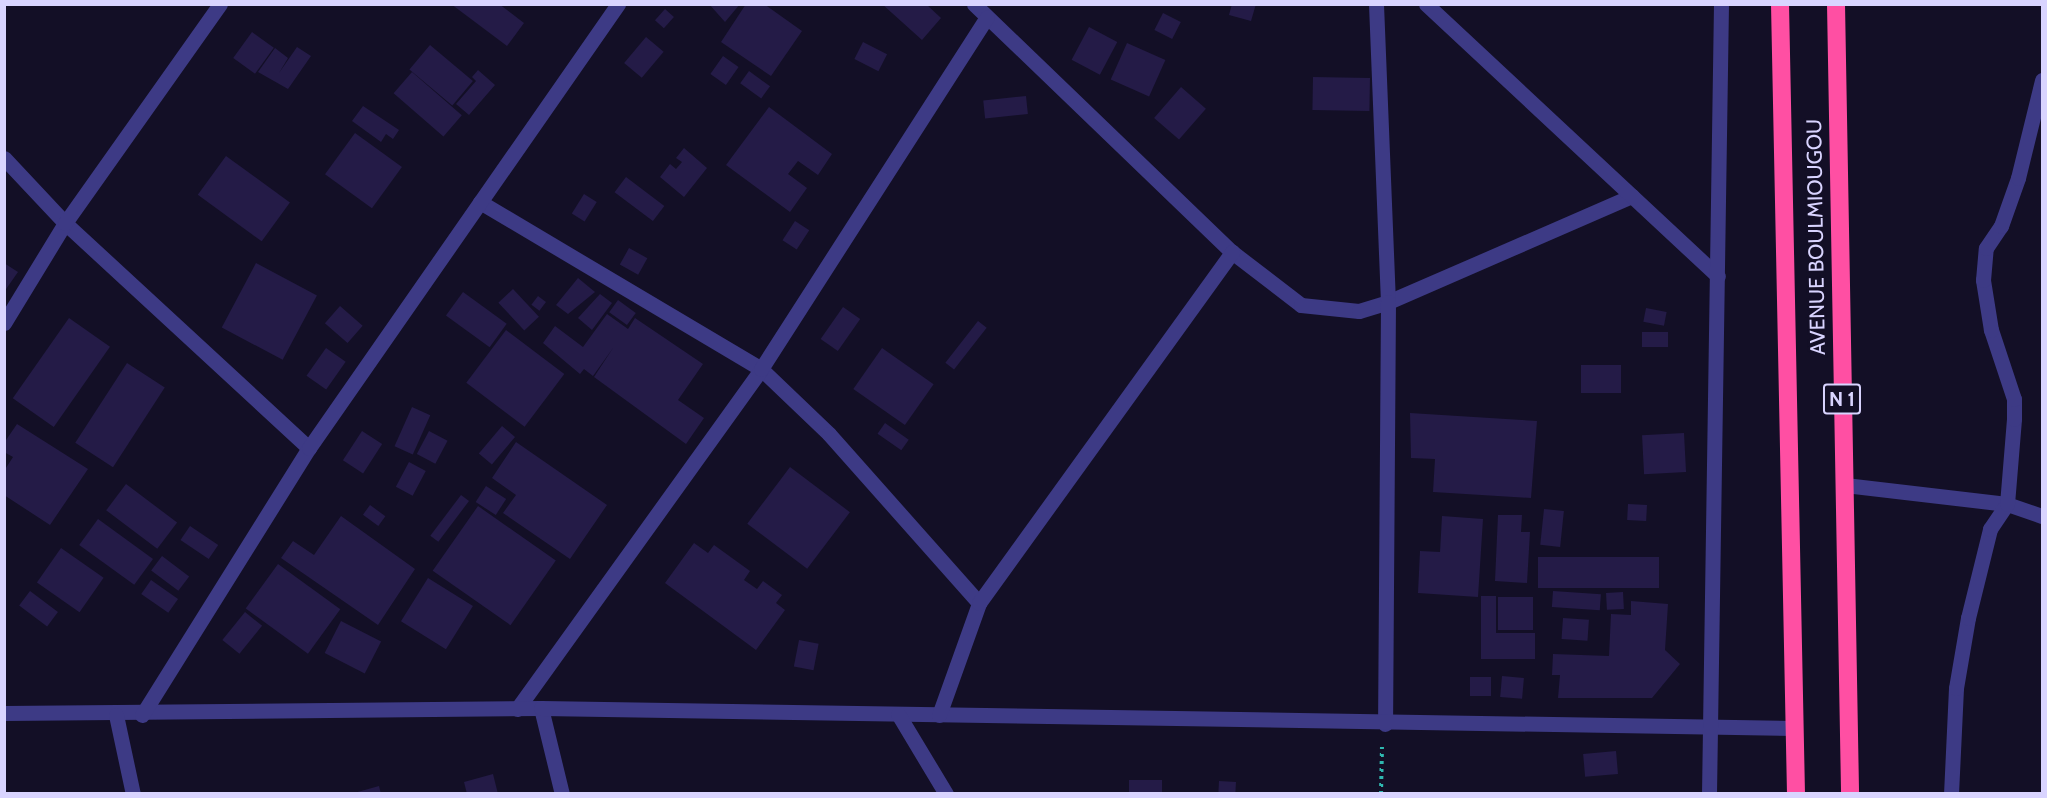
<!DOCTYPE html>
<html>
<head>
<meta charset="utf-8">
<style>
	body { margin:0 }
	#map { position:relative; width:2047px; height:798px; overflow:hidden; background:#130f26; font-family:Cabin,sans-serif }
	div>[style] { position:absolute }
	.building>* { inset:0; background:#241b47; transform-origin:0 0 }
	.path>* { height:4px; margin-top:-2px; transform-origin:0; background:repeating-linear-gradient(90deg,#2fb8b0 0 3px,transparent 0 7.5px) }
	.street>* { height:15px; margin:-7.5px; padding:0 7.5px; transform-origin:7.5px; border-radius:7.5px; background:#3d3a85 }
	.highway>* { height:18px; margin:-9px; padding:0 9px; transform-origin:9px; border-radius:9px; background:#ff4fa3 }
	span { translate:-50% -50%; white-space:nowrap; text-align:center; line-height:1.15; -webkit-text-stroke:4.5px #130f26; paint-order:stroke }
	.shield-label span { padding:2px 4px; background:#130f26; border:2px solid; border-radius:4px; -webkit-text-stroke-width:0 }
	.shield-label { font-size:20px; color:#d9d4ff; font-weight:700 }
	.street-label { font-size:21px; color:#d9d4ff }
	.frame { position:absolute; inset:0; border:6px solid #d9d4ff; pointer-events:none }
</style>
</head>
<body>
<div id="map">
	<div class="building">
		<i style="clip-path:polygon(451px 4px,499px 4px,524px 23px,507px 46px)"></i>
		<i style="clip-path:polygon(709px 4px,740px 4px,725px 22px)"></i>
		<i style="clip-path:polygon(746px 4px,764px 4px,802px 31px,771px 76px,721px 42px)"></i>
		<i style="clip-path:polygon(882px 4px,926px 4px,941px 18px,922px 40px)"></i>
		<i style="clip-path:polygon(1232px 4px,1256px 4px,1251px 21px,1229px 15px)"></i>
		<i style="left:665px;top:9px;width:12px;height:15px;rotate:42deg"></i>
		<i style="left:1163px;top:13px;width:20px;height:19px;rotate:27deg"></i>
		<i style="left:1089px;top:27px;width:32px;height:37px;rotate:28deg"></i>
		<i style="left:252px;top:32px;width:27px;height:32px;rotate:36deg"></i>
		<i style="left:646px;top:37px;width:23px;height:34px;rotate:40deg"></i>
		<i style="left:863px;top:42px;width:27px;height:19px;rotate:27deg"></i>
		<i style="left:1127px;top:43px;width:42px;height:40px;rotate:24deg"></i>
		<i style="left:430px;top:45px;width:56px;height:32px;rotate:40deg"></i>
		<i style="clip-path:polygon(297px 47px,311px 56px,288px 89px,258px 72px,275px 48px,288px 58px,279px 73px)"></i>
		<i style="left:723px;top:56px;width:19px;height:22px;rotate:35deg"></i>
		<i style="clip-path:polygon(478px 70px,495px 85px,469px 115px,456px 104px,476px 81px,472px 77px)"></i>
		<i style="left:749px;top:71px;width:26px;height:15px;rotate:36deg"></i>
		<i style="left:412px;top:72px;width:66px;height:28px;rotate:41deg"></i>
		<i style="left:1313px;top:77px;width:57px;height:33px;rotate:1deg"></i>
		<i style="left:1181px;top:87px;width:33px;height:41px;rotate:41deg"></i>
		<i style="left:1026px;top:96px;width:18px;height:43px;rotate:84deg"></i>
		<i style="clip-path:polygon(363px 106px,399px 130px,393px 139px,386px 134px,381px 142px,352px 121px)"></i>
		<i style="clip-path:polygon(769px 107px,832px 154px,818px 175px,798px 161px,788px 174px,807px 188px,790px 212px,726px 165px)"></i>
		<i style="left:355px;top:133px;width:58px;height:51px;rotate:36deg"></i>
		<i style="clip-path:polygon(684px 148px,707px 168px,684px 197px,660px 177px,670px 164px,676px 169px,682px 162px,676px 158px)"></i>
		<i style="left:226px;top:156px;width:79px;height:48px;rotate:36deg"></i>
		<i style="left:626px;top:177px;width:48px;height:19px;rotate:37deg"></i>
		<i style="left:584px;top:194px;width:15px;height:23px;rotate:32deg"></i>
		<i style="left:795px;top:221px;width:17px;height:23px;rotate:33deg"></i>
		<i style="left:629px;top:248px;width:21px;height:19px;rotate:29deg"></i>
		<i style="clip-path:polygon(4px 263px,18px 272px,4px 292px)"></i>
		<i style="left:256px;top:263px;width:69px;height:73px;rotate:28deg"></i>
		<i style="clip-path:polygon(578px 278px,595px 292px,568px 314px,556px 305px)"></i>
		<i style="left:513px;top:289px;width:38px;height:20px;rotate:47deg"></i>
		<i style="left:463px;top:292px;width:54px;height:29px;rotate:36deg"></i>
		<i style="clip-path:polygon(600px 294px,612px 303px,592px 330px,578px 318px)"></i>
		<i style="left:538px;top:296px;width:10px;height:11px;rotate:37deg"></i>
		<i style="left:618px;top:300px;width:22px;height:15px;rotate:36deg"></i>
		<i style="left:340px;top:306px;width:30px;height:23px;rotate:41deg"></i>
		<i style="left:843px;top:307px;width:21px;height:39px;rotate:35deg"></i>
		<i style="left:1646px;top:308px;width:21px;height:14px;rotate:11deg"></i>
		<i style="clip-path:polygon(607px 314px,628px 329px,635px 318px,703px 364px,678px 400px,704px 418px,686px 444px,594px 377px,613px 348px,593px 376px,584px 369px,580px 374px,543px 343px,555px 326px,583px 347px)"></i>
		<i style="left:69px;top:318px;width:50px;height:98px;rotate:35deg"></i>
		<i style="left:978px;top:321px;width:11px;height:53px;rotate:38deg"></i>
		<i style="left:506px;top:330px;width:73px;height:66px;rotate:37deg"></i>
		<i style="left:1642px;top:332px;width:26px;height:15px"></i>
		<i style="left:326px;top:348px;width:24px;height:34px;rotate:35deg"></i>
		<i style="left:882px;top:348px;width:63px;height:50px;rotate:35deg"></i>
		<i style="left:127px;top:363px;width:45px;height:95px;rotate:33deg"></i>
		<i style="left:1581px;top:365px;width:40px;height:28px"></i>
		<i style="left:412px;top:407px;width:20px;height:43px;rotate:24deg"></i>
		<i style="clip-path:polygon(1410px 413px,1537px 421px,1531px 498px,1433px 492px,1435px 459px,1411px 458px)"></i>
		<i style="left:885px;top:423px;width:29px;height:13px;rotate:35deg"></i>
		<i style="clip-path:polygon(17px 424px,88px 469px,50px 525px,4px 495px,4px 471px,13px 457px,4px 452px,4px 443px)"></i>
		<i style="left:502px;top:426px;width:17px;height:36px;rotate:40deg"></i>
		<i style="left:362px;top:431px;width:24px;height:35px;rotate:33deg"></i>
		<i style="left:429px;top:431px;width:21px;height:26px;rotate:28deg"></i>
		<i style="left:1684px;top:433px;width:39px;height:42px;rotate:87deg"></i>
		<i style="clip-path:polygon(516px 442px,607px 505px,570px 559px,503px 513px,516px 495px,492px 478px)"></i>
		<i style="left:409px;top:462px;width:19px;height:28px;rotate:28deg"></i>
		<i style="left:790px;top:467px;width:75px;height:71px;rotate:37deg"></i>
		<i style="left:126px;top:484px;width:64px;height:33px;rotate:37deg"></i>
		<i style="left:486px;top:486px;width:24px;height:19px;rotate:33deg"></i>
		<i style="left:461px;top:495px;width:10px;height:51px;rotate:37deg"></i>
		<i style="left:1628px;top:504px;width:19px;height:16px;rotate:3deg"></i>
		<i style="left:370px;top:505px;width:19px;height:12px;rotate:36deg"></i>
		<i style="left:478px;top:506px;width:95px;height:79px;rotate:35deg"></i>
		<i style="left:1544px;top:509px;width:20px;height:36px;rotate:6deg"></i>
		<i style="clip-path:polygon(1498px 515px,1522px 515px,1521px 532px,1530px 532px,1527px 583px,1495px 581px)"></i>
		<i style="clip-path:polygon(341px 516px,415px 569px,378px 625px,281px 558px,293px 541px,314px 555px)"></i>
		<i style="clip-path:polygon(1442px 516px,1483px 519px,1478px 597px,1418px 593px,1420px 551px,1440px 552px)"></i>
		<i style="left:98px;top:519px;width:68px;height:32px;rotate:36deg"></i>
		<i style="left:190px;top:526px;width:34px;height:17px;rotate:34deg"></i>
		<i style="clip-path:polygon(694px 543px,708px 553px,714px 545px,750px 571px,744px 580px,757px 589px,763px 581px,782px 595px,776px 603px,785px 610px,756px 650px,665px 583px)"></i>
		<i style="left:61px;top:548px;width:52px;height:42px;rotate:35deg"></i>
		<i style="left:162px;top:556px;width:34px;height:18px;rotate:37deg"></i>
		<i style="left:1538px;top:557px;width:121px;height:31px"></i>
		<i style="left:278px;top:564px;width:77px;height:55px;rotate:36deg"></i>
		<i style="left:428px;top:578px;width:53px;height:51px;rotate:32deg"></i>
		<i style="left:151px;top:580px;width:33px;height:17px;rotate:35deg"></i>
		<i style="left:30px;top:591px;width:35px;height:18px;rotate:37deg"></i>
		<i style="left:1553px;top:591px;width:48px;height:16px;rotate:4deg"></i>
		<i style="left:1623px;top:592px;width:17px;height:17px;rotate:87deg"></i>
		<i style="clip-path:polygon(1481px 596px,1496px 596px,1496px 633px,1535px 633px,1535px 659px,1481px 659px)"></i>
		<i style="left:1498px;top:597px;width:35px;height:33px"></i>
		<i style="clip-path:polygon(1631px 601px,1668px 604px,1665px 650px,1680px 664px,1652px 698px,1558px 698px,1560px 675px,1552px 675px,1553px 654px,1609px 656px,1611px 614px,1631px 615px)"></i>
		<i style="left:245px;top:612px;width:22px;height:36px;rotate:39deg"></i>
		<i style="left:1563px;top:618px;width:26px;height:21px;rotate:4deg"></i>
		<i style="left:341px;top:621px;width:45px;height:36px;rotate:27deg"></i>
		<i style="left:799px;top:640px;width:20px;height:27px;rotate:11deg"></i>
		<i style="left:1502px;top:676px;width:22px;height:21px;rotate:5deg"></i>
		<i style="left:1470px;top:677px;width:21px;height:19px"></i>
		<i style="left:1616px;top:751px;width:23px;height:33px;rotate:85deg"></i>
		<i style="clip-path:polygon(493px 774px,498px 794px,467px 794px,464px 782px)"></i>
		<i style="left:1129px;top:780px;width:33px;height:14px"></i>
		<i style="left:1219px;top:781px;width:17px;height:13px;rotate:3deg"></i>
		<i style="clip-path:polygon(379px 786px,381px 794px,354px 794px,354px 793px)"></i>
	</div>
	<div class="path">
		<i style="left:1381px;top:794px;width:47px;rotate:-88.8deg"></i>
	</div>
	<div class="street">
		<i style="left:974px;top:4px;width:358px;rotate:43.9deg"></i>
		<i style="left:1232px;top:252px;width:87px;rotate:37.5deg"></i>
		<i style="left:1301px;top:305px;width:58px;rotate:5.9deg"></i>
		<i style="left:1359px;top:311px;width:30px;rotate:-17deg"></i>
		<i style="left:1388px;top:302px;width:266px;rotate:-23.5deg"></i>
		<i style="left:1376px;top:4px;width:298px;rotate:87.7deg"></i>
		<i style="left:1388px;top:302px;width:422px;rotate:90.4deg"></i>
		<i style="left:1426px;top:4px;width:399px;rotate:43deg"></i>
		<i style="left:4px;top:158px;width:89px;rotate:46.8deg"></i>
		<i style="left:65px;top:223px;width:332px;rotate:42.7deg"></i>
		<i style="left:480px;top:202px;width:327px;rotate:30.7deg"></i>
		<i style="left:761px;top:369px;width:94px;rotate:43.7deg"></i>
		<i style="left:829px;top:434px;width:226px;rotate:48.4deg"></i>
		<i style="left:4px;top:323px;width:117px;rotate:-58.6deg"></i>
		<i style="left:65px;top:223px;width:268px;rotate:-54.7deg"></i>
		<i style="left:1845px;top:485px;width:163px;rotate:6.7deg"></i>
		<i style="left:2007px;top:504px;width:37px;rotate:19deg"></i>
		<i style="left:541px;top:708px;width:89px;rotate:76.3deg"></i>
		<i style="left:517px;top:709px;width:418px;rotate:-54.3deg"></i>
		<i style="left:761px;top:369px;width:418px;rotate:-57.3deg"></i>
		<i style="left:4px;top:713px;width:537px;rotate:-0.53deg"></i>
		<i style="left:541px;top:708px;width:1253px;rotate:0.91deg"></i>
		<i style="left:898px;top:714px;width:93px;rotate:59deg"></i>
		<i style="left:116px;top:715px;width:81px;rotate:77.9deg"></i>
		<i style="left:142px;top:715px;width:315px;rotate:-58deg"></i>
		<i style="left:309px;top:448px;width:541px;rotate:-55.16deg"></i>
		<i style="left:939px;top:715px;width:119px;rotate:-70.3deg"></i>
		<i style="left:979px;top:603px;width:433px;rotate:-54.2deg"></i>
		<i style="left:1709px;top:794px;width:790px;rotate:-89.13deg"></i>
		<i style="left:1951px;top:794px;width:106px;rotate:-87.3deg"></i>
		<i style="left:1956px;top:688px;width:71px;rotate:-80.3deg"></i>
		<i style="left:1968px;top:618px;width:92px;rotate:-76.1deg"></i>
		<i style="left:1990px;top:529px;width:30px;rotate:-56deg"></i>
		<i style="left:2007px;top:504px;width:85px;rotate:-85.3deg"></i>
		<i style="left:2014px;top:419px;width:20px;rotate:-90deg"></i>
		<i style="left:2014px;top:399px;width:73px;rotate:-108.4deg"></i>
		<i style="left:1991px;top:330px;width:51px;rotate:-99.1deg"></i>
		<i style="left:1983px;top:280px;width:32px;rotate:-85deg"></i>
		<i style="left:1986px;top:248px;width:27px;rotate:-56deg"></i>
		<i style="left:2001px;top:226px;width:51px;rotate:-70.5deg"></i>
		<i style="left:2018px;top:178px;width:101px;rotate:-76.2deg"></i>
	</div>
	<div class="highway">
		<i style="left:1780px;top:4px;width:790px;rotate:88.84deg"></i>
		<i style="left:1836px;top:4px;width:790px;rotate:88.98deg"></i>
	</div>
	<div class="shield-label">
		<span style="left:1842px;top:399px">N 1</span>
	</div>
	<div class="street-label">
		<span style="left:1816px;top:237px;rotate:-91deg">AVENUE BOULMIOUGOU</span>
	</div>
	<div class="frame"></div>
</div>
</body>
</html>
